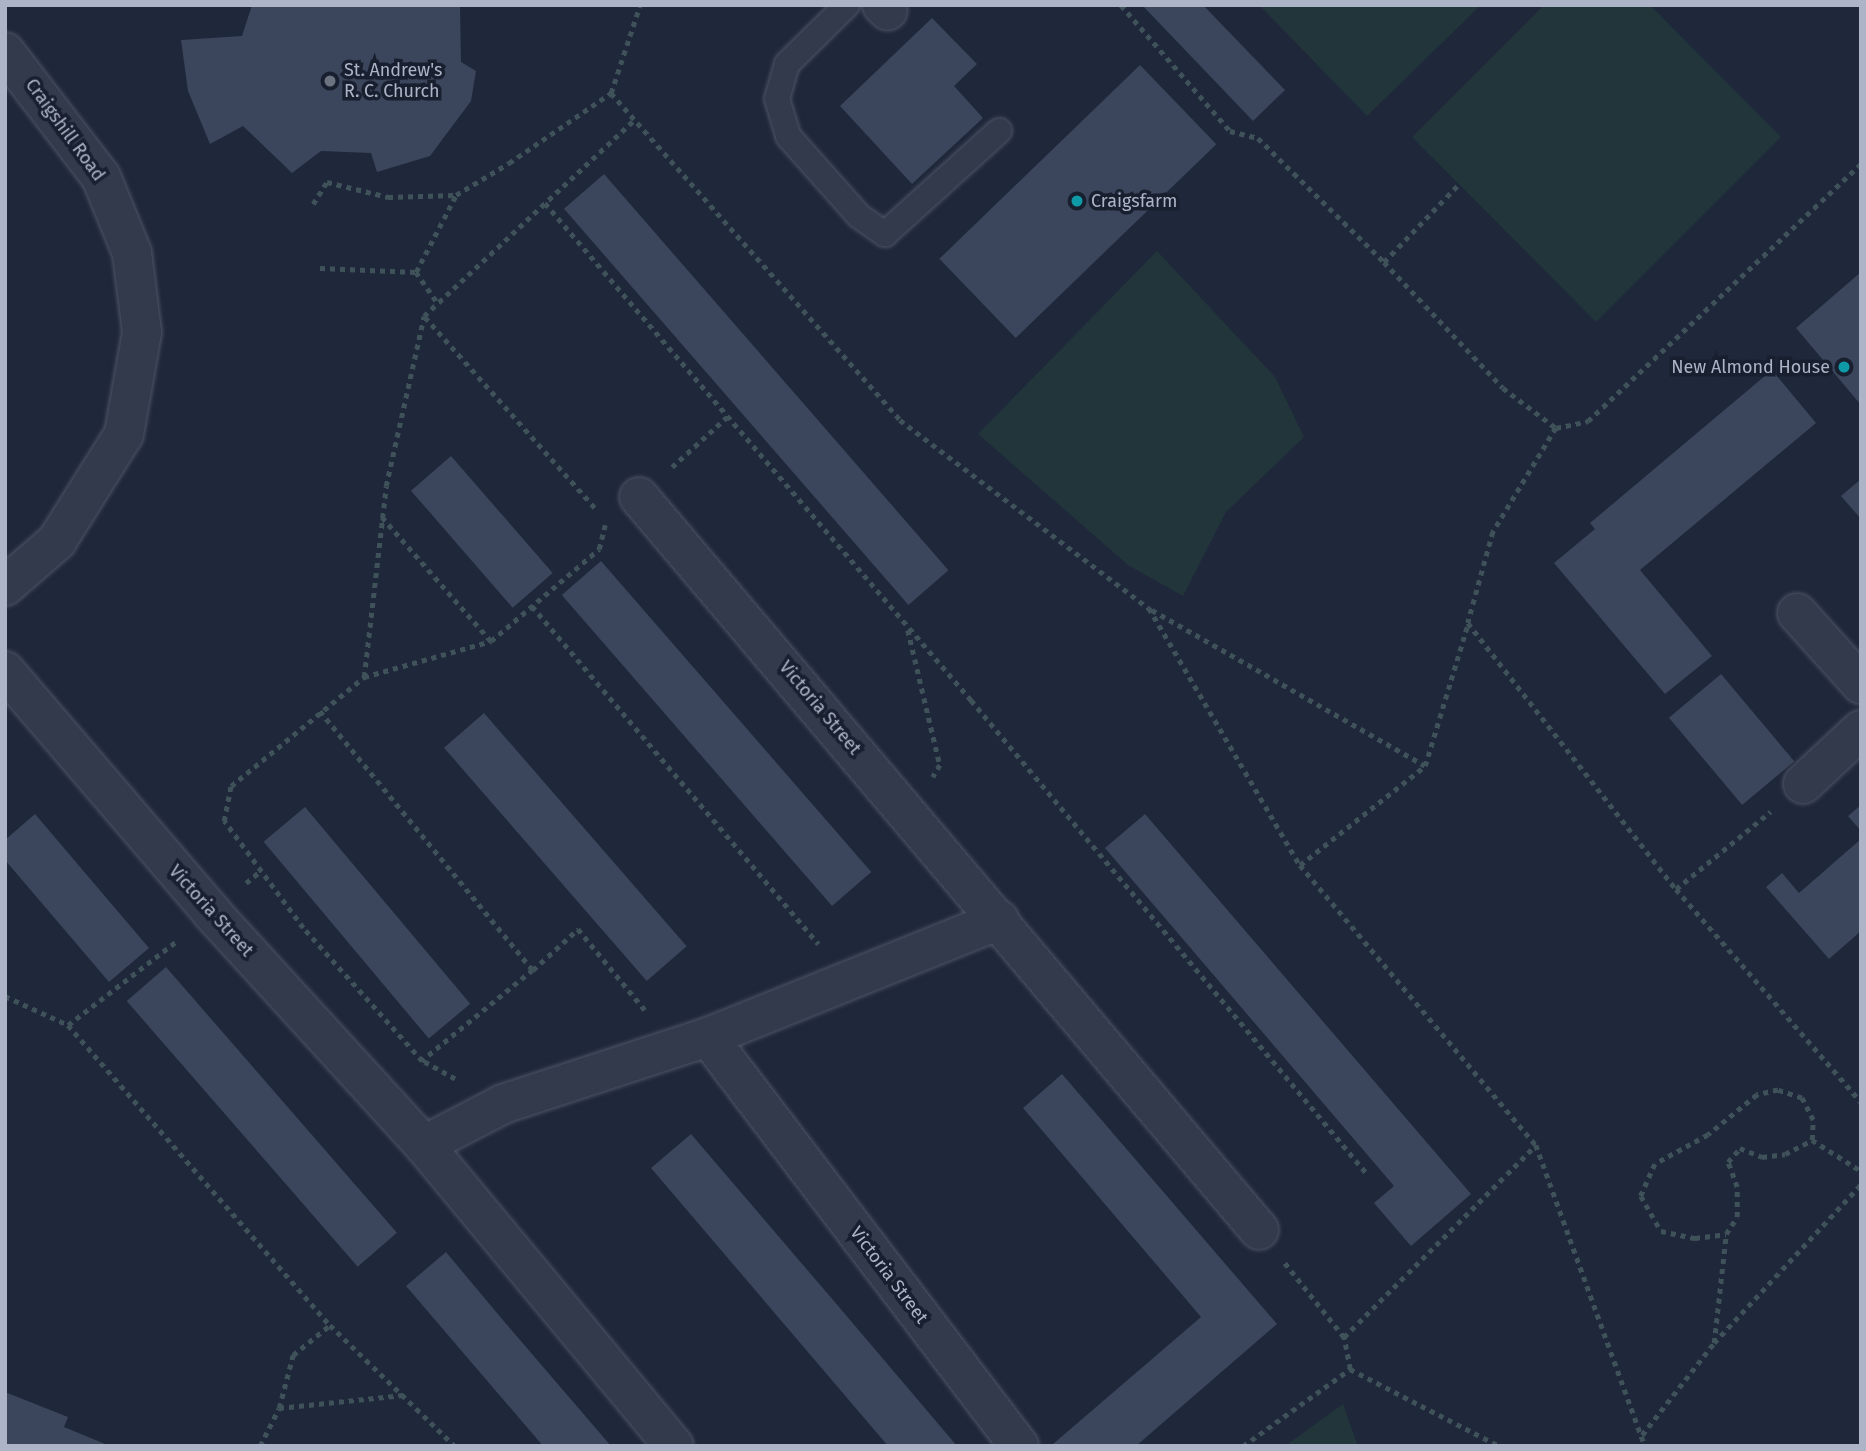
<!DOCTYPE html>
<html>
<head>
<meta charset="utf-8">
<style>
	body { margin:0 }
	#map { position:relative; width:1866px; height:1451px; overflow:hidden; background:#1f273a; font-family:"Fira Sans",sans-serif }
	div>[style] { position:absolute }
	.green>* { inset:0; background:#21353b }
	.building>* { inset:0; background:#3b455b; transform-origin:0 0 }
	.path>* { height:4.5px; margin-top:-2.25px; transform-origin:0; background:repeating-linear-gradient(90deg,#3f5259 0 5px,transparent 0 10px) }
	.roads { filter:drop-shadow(0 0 2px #4d5465) drop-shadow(0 0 2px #4d5465) }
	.service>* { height:24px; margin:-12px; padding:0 12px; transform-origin:12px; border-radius:12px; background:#333a4b }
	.minor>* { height:38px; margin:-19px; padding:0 19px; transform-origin:19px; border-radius:19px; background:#333a4b }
	.tertiary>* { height:38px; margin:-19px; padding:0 19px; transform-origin:19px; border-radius:19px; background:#333a4b }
	.dots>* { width:19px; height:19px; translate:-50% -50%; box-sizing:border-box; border:4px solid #181f2f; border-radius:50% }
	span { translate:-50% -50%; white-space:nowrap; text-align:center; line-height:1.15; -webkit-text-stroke:7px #181f2f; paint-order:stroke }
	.poi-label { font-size:18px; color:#adb4c7 }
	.left { translate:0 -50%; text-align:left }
	.right { translate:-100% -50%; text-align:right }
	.street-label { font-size:18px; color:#adb4c7 }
	.frame { position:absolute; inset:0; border:7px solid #adb4c7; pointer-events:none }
</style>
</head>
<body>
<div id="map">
	<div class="green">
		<i style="clip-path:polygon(1259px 5px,1481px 5px,1367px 116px)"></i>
		<i style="clip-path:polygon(1544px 5px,1650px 5px,1781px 137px,1596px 322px,1412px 137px)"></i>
		<i style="clip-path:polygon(1157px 251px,1275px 377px,1304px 437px,1226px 512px,1183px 596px,1128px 565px,978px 434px)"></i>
		<i style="clip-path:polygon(1343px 1404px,1358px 1446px,1285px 1446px)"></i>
	</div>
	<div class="building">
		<i style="clip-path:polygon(252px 5px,460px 5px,461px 62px,476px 71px,471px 101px,430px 156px,377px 172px,371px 153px,321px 151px,292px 173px,243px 126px,210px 144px,188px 91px,181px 40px,242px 36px)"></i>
		<i style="clip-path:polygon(1142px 5px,1203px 5px,1285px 90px,1253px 121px)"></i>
		<i style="clip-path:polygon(932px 18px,977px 64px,954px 86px,983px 118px,912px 184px,840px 106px)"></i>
		<i style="left:1140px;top:65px;width:110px;height:279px;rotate:46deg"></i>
		<i style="left:604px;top:174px;width:525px;height:53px;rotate:49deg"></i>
		<i style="clip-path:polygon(1861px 272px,1861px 405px,1796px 328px)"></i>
		<i style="clip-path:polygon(1772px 370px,1816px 423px,1640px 570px,1712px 656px,1665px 694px,1554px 563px,1595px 529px,1590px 523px)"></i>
		<i style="left:451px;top:456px;width:155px;height:53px;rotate:49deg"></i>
		<i style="clip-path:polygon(1861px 479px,1861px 519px,1841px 496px)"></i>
		<i style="left:601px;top:561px;width:412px;height:52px;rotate:49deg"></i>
		<i style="left:1721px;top:674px;width:114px;height:68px;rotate:50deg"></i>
		<i style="left:484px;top:713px;width:309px;height:53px;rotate:49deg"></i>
		<i style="clip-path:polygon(1861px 805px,1861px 831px,1848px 816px)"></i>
		<i style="left:305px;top:807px;width:257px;height:54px;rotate:50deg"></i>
		<i style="clip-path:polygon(35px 814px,149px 948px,109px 982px,5px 860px,5px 840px)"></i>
		<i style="clip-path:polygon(1145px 814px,1471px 1194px,1411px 1246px,1374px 1203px,1394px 1186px,1105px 848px)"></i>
		<i style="clip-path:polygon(1861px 839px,1861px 931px,1829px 959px,1766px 887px,1782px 873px,1799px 893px)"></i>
		<i style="left:166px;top:967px;width:352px;height:52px;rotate:49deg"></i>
		<i style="clip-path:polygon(1062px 1074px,1277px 1324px,1136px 1446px,1053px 1444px,1201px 1317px,1023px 1108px)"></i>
		<i style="clip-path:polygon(691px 1134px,845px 1314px,957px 1446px,888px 1446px,651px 1168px)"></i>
		<i style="clip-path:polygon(446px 1252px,502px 1319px,611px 1446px,543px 1446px,406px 1286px)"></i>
		<i style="clip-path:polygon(5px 1392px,68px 1417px,64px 1427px,110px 1446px,5px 1446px)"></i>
	</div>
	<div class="path">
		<i style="left:1121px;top:5px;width:167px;rotate:49.1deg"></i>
		<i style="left:1230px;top:131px;width:29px;rotate:14deg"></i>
		<i style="left:1258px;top:138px;width:177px;rotate:44.5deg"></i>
		<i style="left:1384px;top:262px;width:173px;rotate:46.6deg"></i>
		<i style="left:1503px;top:388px;width:66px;rotate:37deg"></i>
		<i style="left:1556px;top:428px;width:33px;rotate:-12deg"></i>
		<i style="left:1588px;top:421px;width:375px;rotate:-43.3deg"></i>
		<i style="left:611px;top:93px;width:436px;rotate:48.5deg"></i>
		<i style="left:900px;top:420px;width:312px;rotate:37.1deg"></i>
		<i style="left:1149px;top:608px;width:298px;rotate:59.6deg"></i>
		<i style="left:1300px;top:865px;width:366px;rotate:49.9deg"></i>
		<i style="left:1536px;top:1145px;width:320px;rotate:70.1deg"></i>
		<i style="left:545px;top:203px;width:655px;rotate:49.4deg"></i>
		<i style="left:971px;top:700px;width:619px;rotate:50.11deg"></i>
		<i style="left:313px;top:204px;width:26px;rotate:-58deg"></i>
		<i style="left:327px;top:182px;width:63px;rotate:13.8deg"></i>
		<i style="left:388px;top:197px;width:68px;rotate:-1.7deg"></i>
		<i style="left:456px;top:195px;width:62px;rotate:-31.1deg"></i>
		<i style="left:509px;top:163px;width:124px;rotate:-34.5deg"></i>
		<i style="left:611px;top:93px;width:93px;rotate:-71.8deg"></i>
		<i style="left:1384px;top:262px;width:107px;rotate:-46.1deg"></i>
		<i style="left:320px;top:268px;width:96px;rotate:2.4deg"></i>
		<i style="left:416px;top:272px;width:87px;rotate:-62.5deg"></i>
		<i style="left:416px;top:272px;width:39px;rotate:55deg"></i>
		<i style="left:425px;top:317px;width:257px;rotate:48.3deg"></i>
		<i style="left:1556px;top:428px;width:122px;rotate:121.2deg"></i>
		<i style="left:1493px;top:532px;width:94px;rotate:105.4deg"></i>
		<i style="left:1468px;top:623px;width:338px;rotate:52deg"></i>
		<i style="left:1676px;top:889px;width:282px;rotate:49deg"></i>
		<i style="left:672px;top:467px;width:74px;rotate:-42.3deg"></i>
		<i style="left:382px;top:517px;width:165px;rotate:48.7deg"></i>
		<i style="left:532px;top:606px;width:443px;rotate:49.7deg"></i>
		<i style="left:1152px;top:610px;width:314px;rotate:29.7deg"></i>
		<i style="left:908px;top:630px;width:139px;rotate:76.7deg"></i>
		<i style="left:940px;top:765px;width:14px;rotate:120deg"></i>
		<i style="left:364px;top:677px;width:132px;rotate:-15.8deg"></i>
		<i style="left:491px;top:641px;width:142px;rotate:-40.4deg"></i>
		<i style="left:599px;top:549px;width:25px;rotate:-76deg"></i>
		<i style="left:320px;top:711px;width:335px;rotate:50.6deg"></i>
		<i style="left:533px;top:970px;width:144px;rotate:140.7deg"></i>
		<i style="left:1300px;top:865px;width:159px;rotate:-38.4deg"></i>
		<i style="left:1425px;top:766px;width:148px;rotate:-73.2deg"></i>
		<i style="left:246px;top:883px;width:17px;rotate:-40deg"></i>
		<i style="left:1676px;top:889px;width:122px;rotate:-39.3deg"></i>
		<i style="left:533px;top:970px;width:61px;rotate:-42.3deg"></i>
		<i style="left:578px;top:929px;width:105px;rotate:50.4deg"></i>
		<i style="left:5px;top:996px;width:69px;rotate:24.7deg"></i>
		<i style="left:68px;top:1025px;width:139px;rotate:-37.7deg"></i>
		<i style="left:68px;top:1025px;width:398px;rotate:48.9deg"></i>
		<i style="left:330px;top:1325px;width:174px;rotate:44.1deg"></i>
		<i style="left:455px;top:1079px;width:38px;rotate:-151deg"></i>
		<i style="left:422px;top:1061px;width:178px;rotate:-131.8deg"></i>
		<i style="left:303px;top:928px;width:133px;rotate:-126.4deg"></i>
		<i style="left:224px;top:821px;width:36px;rotate:-79deg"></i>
		<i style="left:231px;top:786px;width:172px;rotate:-39.3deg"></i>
		<i style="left:364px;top:677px;width:192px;rotate:-83.4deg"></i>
		<i style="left:386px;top:486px;width:174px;rotate:-77.4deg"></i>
		<i style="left:424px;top:316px;width:287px;rotate:-43deg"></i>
		<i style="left:1812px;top:1140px;width:58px;rotate:32.3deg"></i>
		<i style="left:1285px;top:1263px;width:95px;rotate:51.4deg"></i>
		<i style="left:1714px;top:1343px;width:110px;rotate:-83.7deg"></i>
		<i style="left:1726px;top:1234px;width:20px;rotate:-57deg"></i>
		<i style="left:1737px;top:1217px;width:30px;rotate:-90deg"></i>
		<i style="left:1737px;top:1187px;width:27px;rotate:-110deg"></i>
		<i style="left:1728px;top:1162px;width:18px;rotate:-49deg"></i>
		<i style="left:1740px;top:1148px;width:24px;rotate:22deg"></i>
		<i style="left:1762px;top:1157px;width:23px;rotate:-7deg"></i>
		<i style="left:1785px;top:1154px;width:30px;rotate:-27deg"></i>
		<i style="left:1812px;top:1140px;width:20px;rotate:-87deg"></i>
		<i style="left:1813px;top:1120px;width:25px;rotate:-117deg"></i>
		<i style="left:1802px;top:1098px;width:25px;rotate:-162deg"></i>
		<i style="left:1778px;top:1090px;width:22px;rotate:167deg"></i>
		<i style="left:1757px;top:1095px;width:63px;rotate:140.8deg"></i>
		<i style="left:1708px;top:1135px;width:60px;rotate:151.3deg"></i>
		<i style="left:1655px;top:1164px;width:35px;rotate:114deg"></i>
		<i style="left:1641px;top:1196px;width:40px;rotate:60.3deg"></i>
		<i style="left:1661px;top:1231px;width:35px;rotate:12deg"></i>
		<i style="left:1695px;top:1238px;width:31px;rotate:-7deg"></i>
		<i style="left:1350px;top:1369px;width:33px;rotate:-101deg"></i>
		<i style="left:1344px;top:1337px;width:272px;rotate:-45deg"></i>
		<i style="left:279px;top:1408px;width:55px;rotate:-75.2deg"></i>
		<i style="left:293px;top:1355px;width:48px;rotate:-39deg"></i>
		<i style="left:1642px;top:1435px;width:117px;rotate:-52deg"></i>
		<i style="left:1714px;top:1343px;width:217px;rotate:-47.2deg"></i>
		<i style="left:260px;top:1446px;width:42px;rotate:-63.4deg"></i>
		<i style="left:279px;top:1408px;width:125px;rotate:-6deg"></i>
		<i style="left:1243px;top:1446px;width:132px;rotate:-35.7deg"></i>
		<i style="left:1350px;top:1369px;width:168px;rotate:27.3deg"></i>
	</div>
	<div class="roads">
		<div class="service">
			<i style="left:847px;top:5px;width:84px;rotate:135.5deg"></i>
			<i style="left:787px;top:64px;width:36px;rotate:106deg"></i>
			<i style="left:777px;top:99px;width:39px;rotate:73deg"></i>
			<i style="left:788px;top:136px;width:107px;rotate:48.4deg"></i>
			<i style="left:859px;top:216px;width:32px;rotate:35deg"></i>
			<i style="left:885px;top:234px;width:154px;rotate:-42.1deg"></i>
		</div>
		<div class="minor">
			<i style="left:882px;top:5px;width:8px;rotate:45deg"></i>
			<i style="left:639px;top:497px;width:960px;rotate:49.77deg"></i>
			<i style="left:1797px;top:613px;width:96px;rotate:48deg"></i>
			<i style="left:5px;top:671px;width:320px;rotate:49.4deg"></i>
			<i style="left:213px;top:914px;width:313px;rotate:47.6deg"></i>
			<i style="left:424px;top:1145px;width:391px;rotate:50.3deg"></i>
			<i style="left:1803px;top:784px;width:79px;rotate:-43deg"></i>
			<i style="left:708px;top:1037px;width:514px;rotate:52.75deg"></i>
			<i style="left:424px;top:1145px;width:89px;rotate:-27.4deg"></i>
			<i style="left:503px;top:1104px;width:216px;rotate:-18.1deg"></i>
			<i style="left:708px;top:1037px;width:314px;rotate:-21.9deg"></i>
		</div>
		<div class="tertiary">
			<i style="left:5px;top:52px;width:158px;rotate:52.5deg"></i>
			<i style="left:101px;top:177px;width:82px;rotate:67.8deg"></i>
			<i style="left:132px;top:253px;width:80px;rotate:82.8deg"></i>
			<i style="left:142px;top:332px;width:104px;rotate:100deg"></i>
			<i style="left:124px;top:434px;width:126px;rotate:122.1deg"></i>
			<i style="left:57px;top:541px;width:69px;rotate:139.1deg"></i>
		</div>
	</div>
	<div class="dots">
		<i style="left:330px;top:81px;background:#6b7280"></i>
		<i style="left:1077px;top:201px;background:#0f9aa8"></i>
		<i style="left:1844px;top:367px;background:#0f9aa8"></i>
	</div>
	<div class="poi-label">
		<span class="left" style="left:344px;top:81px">St. Andrew's<br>R. C. Church</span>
		<span class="left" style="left:1091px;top:201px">Craigsfarm</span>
		<span class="right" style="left:1830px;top:367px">New Almond House</span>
	</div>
	<div class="street-label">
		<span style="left:65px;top:130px;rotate:54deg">Craigshill Road</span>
		<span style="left:820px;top:708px;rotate:50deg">Victoria Street</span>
		<span style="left:211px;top:911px;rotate:48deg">Victoria Street</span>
		<span style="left:889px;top:1275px;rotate:53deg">Victoria Street</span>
	</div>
	<div class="frame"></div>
</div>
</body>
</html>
